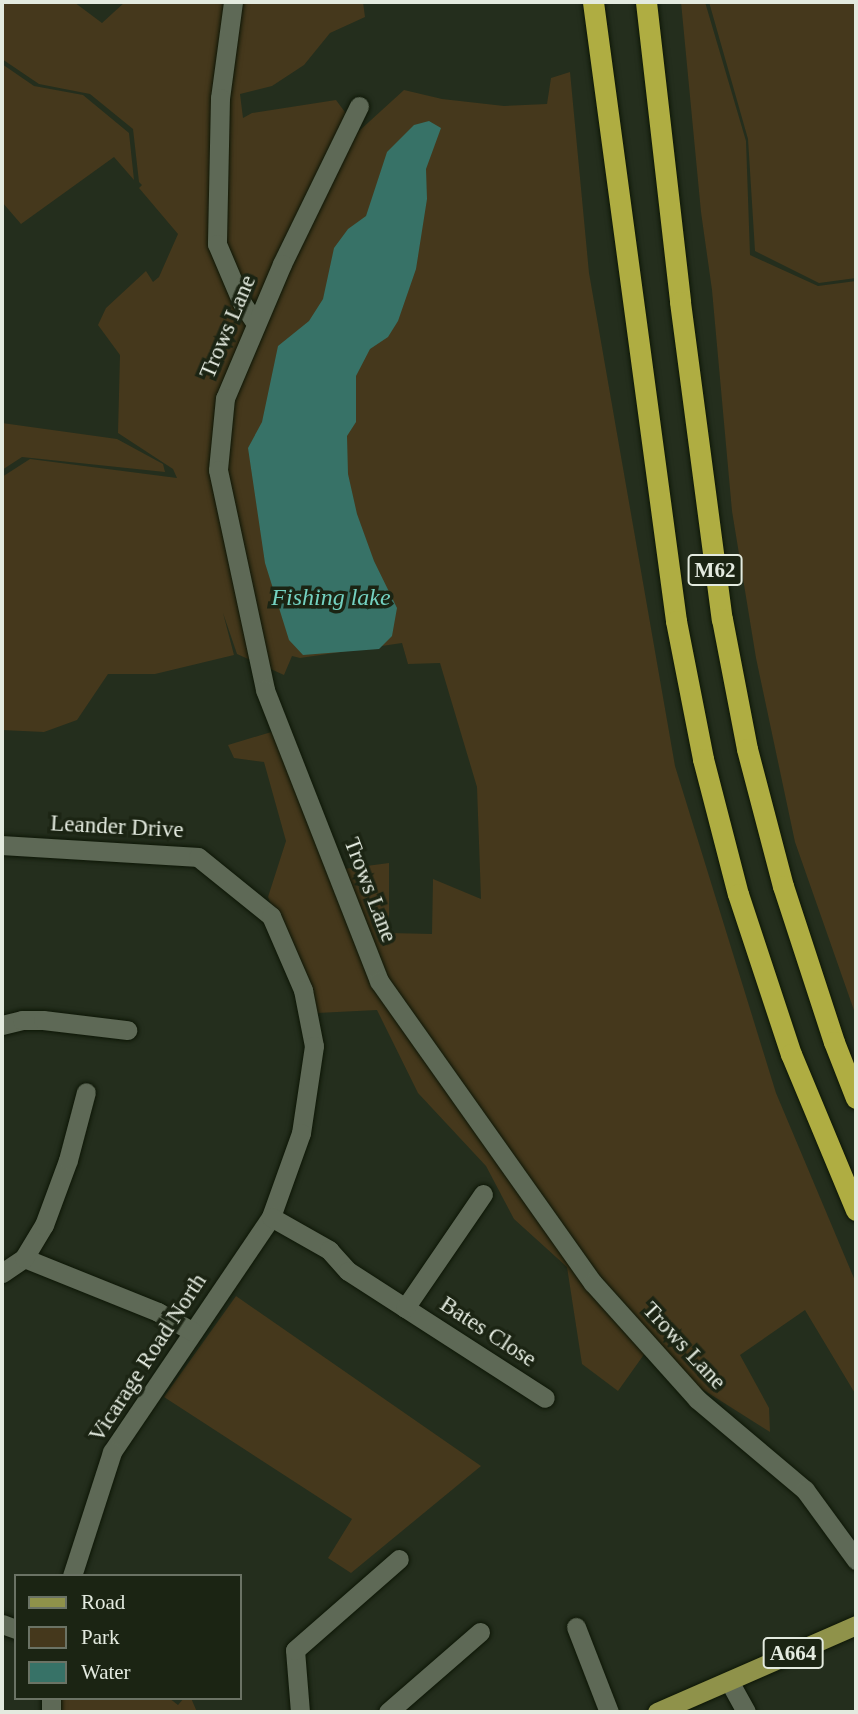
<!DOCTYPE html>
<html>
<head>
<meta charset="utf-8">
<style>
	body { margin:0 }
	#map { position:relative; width:858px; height:1714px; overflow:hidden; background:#242e1d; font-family:Georgia,serif }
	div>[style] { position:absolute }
	.green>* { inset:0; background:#45381c }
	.water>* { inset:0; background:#377267 }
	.roads { filter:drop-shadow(0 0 2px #0d1606) drop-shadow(0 0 2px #0d1606) }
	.minor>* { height:19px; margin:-9.5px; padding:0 9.5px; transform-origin:9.5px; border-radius:9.5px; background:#5e6956 }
	.primary>* { height:19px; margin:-9.5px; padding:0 9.5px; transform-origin:9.5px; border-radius:9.5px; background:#8f924a }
	.motorway>* { height:21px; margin:-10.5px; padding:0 10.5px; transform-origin:10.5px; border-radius:10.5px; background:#afad42 }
	span { translate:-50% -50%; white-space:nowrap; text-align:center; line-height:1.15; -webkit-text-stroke:7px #1b2413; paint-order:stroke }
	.shield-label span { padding:2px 5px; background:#1b2413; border:2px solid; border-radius:5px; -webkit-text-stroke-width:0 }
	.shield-label { font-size:21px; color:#e3eadf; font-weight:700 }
	.street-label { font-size:23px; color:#e3eadf }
	.water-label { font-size:24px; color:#74d2c1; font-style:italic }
	.frame { position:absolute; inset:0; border:4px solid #e3eadf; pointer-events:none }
	.legend { position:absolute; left:14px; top:1574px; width:228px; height:126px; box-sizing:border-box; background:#1b2413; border:2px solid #6b7365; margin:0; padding:9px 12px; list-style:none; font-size:21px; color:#e3eadf }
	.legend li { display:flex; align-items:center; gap:14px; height:35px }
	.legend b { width:35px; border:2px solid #6b7365 }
</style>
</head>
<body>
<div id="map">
	<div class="green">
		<i style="clip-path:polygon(2px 2px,74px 2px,102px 23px,125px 2px,363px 2px,365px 17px,330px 33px,304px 65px,272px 86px,240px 94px,243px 118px,252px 113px,336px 100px,359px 131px,404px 90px,442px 99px,504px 106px,547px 104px,551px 78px,570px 72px,589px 273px,675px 766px,776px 1093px,856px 1283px,856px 1395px,805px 1310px,740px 1355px,769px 1408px,770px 1432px,645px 1353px,618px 1391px,582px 1364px,567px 1267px,514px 1219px,486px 1166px,418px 1093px,377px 1010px,317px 1013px,268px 897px,286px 841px,264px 762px,234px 758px,228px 745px,278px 730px,344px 869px,389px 863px,389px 933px,432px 934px,433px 879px,481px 899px,477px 787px,440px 663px,408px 664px,402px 643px,300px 658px,292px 656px,284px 675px,237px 654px,223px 613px,234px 655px,155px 674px,108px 674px,77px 720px,44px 732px,2px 730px,2px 477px,30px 459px,177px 478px,173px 469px,118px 433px,120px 355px,98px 325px,106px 308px,146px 271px,153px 282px,159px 277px,178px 234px,139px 188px,142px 185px,139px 182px,133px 129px,90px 94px,39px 84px,2px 59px)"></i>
		<i style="clip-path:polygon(681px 2px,705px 2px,746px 141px,750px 255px,818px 286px,856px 281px,856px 1016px,795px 842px,756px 658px,732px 511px,712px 290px,701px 212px)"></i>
		<i style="clip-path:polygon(709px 2px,856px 2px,856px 278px,819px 283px,755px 251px,748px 139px)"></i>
		<i style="clip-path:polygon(2px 64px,34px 86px,83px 95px,129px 133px,134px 180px,114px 157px,21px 224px,2px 202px)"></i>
		<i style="clip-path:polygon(2px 423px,117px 439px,163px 464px,165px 472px,22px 457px,2px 470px)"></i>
		<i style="clip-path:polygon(236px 1296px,481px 1466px,351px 1573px,328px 1558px,352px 1519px,164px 1397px)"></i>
		<i style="clip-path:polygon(58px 1698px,169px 1698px,178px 1705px,184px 1698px,191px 1698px,197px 1712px,59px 1712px)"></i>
	</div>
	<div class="water">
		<i style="clip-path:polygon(429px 121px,441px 128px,426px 169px,427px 199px,416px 269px,398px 321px,388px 337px,370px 349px,356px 376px,356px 422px,347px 436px,348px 474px,357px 514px,374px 561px,397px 608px,392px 636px,379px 649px,303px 655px,289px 640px,265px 563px,248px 448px,262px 422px,278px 346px,309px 321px,323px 299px,334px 248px,348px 229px,366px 216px,387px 152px,414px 125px)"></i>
	</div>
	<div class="roads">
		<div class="minor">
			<i style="left:233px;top:2px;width:97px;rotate:97.7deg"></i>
			<i style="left:220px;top:98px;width:146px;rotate:91.2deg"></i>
			<i style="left:217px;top:244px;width:64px;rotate:67deg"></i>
			<i style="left:242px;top:303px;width:25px;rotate:56deg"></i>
			<i style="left:359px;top:106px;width:176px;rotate:116deg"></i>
			<i style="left:282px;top:264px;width:146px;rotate:113deg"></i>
			<i style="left:225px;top:398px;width:72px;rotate:95.6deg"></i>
			<i style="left:218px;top:470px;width:225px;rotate:77.9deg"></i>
			<i style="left:265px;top:690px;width:313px;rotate:68.6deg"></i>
			<i style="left:379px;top:981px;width:370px;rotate:54.7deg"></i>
			<i style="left:593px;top:1283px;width:156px;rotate:48.1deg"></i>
			<i style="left:697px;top:1399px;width:141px;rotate:40.1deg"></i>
			<i style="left:805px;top:1490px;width:87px;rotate:53.9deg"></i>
			<i style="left:2px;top:845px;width:196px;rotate:3.5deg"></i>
			<i style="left:198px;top:857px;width:94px;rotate:38.9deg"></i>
			<i style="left:271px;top:916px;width:81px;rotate:66.6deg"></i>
			<i style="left:303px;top:990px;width:57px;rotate:78.9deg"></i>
			<i style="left:314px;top:1046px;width:88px;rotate:98.5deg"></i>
			<i style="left:301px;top:1133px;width:89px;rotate:109.7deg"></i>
			<i style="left:271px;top:1217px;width:284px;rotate:124.1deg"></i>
			<i style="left:112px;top:1452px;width:130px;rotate:107.9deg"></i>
			<i style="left:2px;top:1025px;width:21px;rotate:-14deg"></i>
			<i style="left:22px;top:1020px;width:21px"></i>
			<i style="left:43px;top:1020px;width:85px;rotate:6.8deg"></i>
			<i style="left:271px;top:1217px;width:67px;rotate:29.6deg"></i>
			<i style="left:329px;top:1250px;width:28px;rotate:48deg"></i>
			<i style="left:348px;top:1271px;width:234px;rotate:32.8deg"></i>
			<i style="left:24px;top:1258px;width:144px;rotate:21.9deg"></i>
			<i style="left:158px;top:1312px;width:40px;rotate:29.7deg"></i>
			<i style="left:2px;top:1273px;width:27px;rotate:-34deg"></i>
			<i style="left:24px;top:1258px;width:39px;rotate:-59deg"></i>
			<i style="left:44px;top:1225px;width:69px;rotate:-69.7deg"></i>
			<i style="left:68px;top:1160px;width:70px;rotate:-75.2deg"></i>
			<i style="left:405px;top:1308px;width:138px;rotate:-55.6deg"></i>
			<i style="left:2px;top:1624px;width:15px;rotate:20deg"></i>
			<i style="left:576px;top:1627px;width:91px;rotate:68.8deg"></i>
			<i style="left:729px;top:1681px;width:35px;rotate:61deg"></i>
			<i style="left:51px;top:1698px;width:14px;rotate:90deg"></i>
			<i style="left:300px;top:1712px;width:62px;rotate:-94.6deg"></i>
			<i style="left:295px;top:1650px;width:138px;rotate:-41.2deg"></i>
			<i style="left:388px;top:1712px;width:122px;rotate:-41deg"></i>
		</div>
		<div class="primary">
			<i style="left:657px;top:1712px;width:217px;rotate:-23.6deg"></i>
		</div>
		<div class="motorway">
			<i style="left:593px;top:2px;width:625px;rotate:82.36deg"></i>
			<i style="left:676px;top:621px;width:141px;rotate:78.9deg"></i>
			<i style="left:703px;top:759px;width:139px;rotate:75.5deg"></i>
			<i style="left:738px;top:894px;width:169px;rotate:71.7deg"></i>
			<i style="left:791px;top:1054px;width:169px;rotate:67.4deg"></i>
			<i style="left:646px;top:2px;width:302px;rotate:83.5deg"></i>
			<i style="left:680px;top:302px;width:320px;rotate:82.5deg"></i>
			<i style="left:722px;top:619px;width:132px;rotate:79.1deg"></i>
			<i style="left:747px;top:749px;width:142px;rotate:75.3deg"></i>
			<i style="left:783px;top:886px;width:164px;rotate:71.9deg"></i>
			<i style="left:834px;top:1042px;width:60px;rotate:68.6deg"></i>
		</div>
	</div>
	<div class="shield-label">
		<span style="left:715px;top:570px">M62</span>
		<span style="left:793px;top:1653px">A664</span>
	</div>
	<div class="street-label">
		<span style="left:228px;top:327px;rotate:-67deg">Trows Lane</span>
		<span style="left:117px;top:827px;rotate:3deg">Leander Drive</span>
		<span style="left:370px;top:890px;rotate:69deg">Trows Lane</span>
		<span style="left:488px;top:1332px;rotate:33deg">Bates Close</span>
		<span style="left:684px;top:1346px;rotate:47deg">Trows Lane</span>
		<span style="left:148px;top:1358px;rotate:-57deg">Vicarage Road North</span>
	</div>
	<div class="water-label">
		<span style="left:331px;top:598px">Fishing lake</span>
	</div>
	<div class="frame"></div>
	<ul class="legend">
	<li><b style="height:9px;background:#8f924a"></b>Road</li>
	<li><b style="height:19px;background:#45381c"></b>Park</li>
	<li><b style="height:19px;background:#377267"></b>Water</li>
	</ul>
</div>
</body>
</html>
